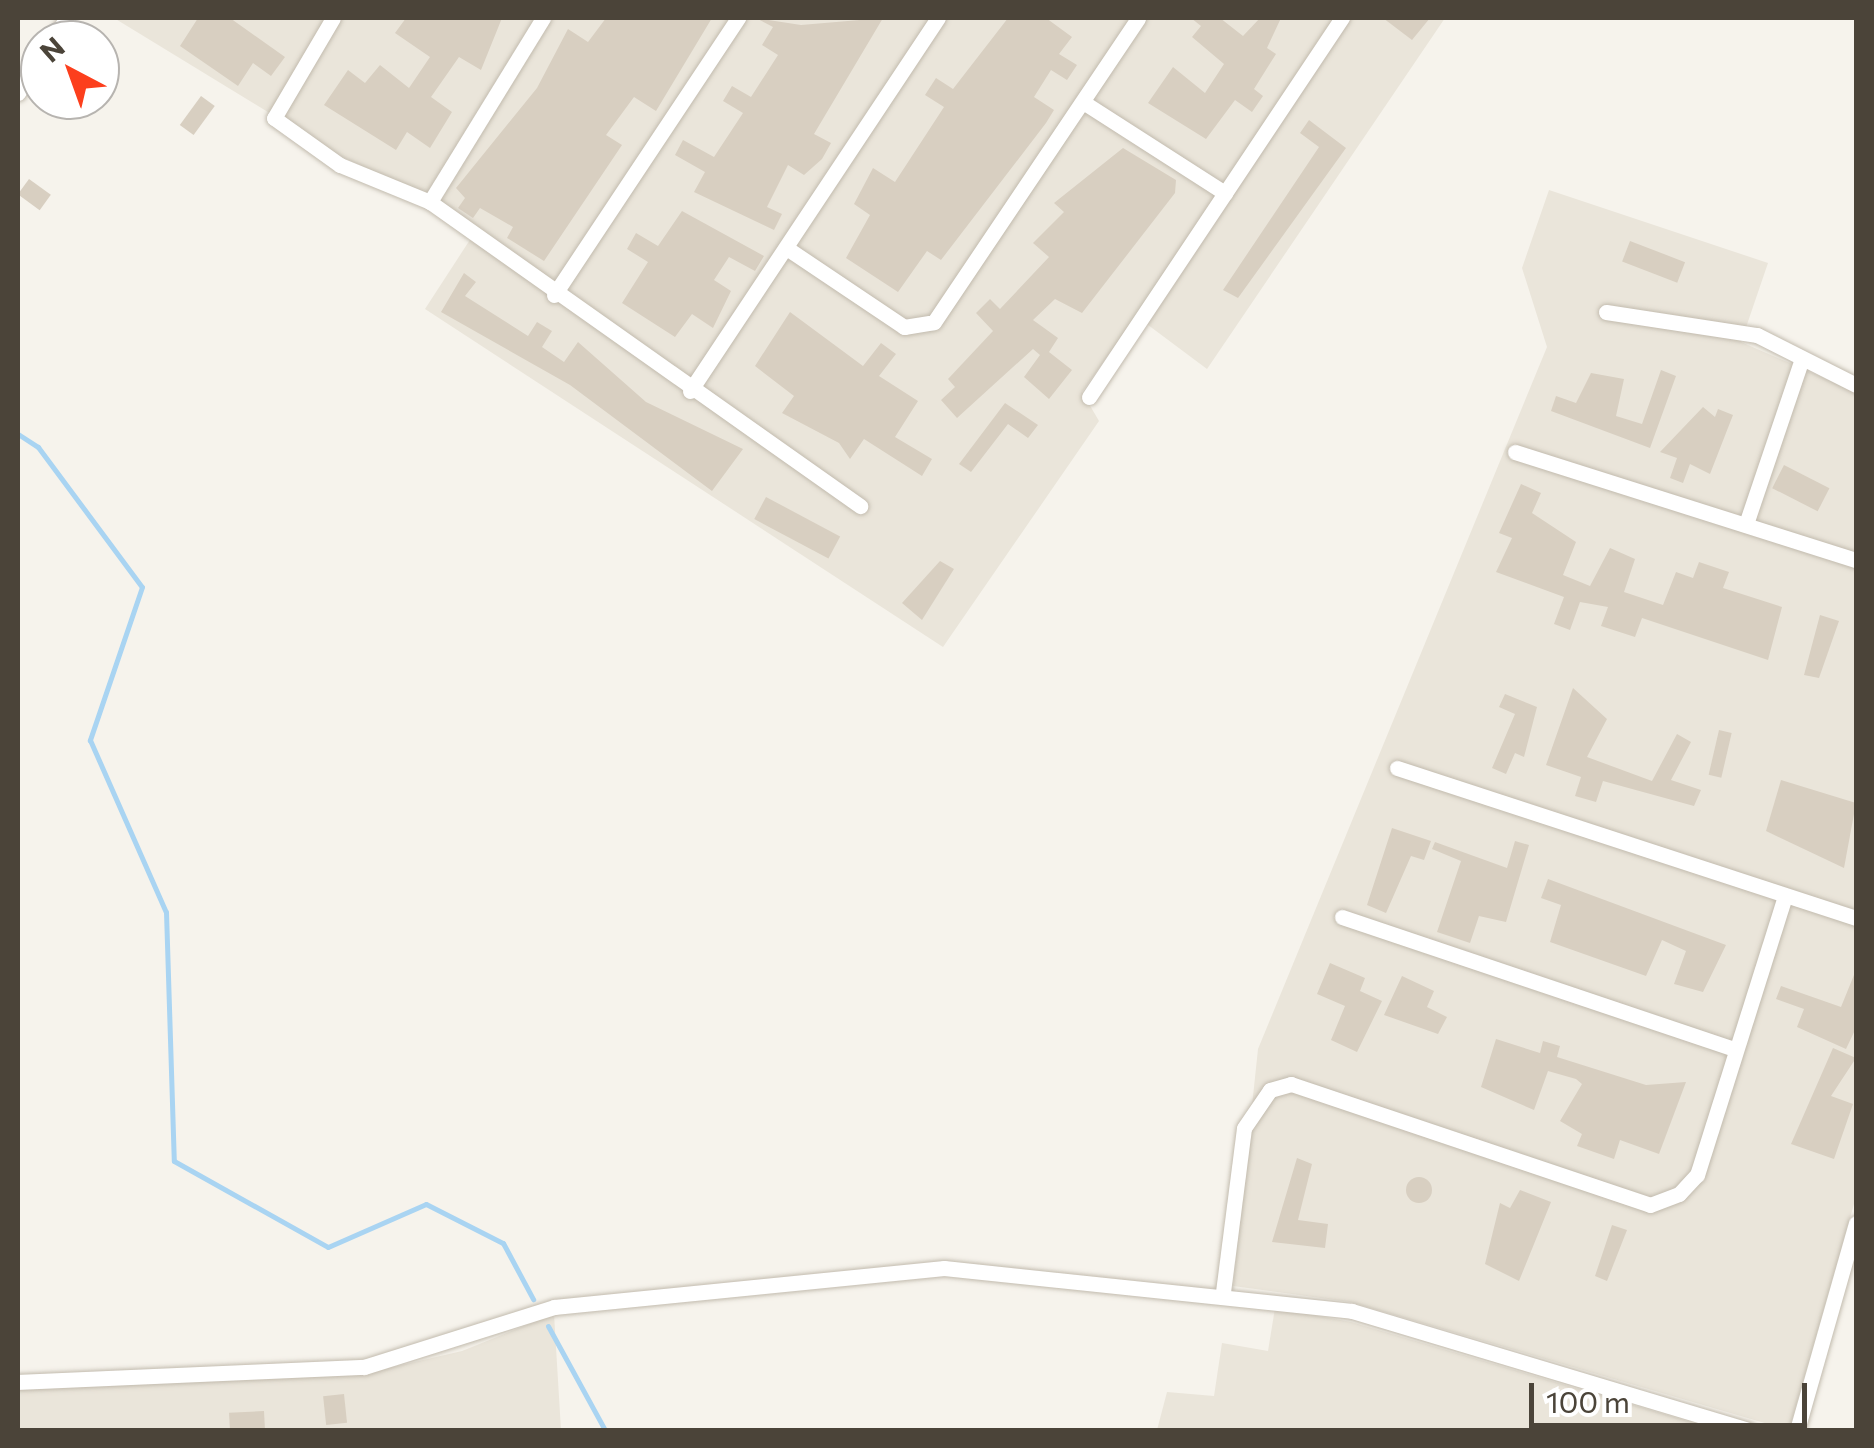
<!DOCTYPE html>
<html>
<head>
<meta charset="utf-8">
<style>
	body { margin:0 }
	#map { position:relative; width:1874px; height:1448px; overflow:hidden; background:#f6f3ec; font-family:Commissioner,sans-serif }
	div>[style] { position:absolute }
	.residential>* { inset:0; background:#eae5da }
	.stream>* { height:5px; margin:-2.5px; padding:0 2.5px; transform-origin:2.5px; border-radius:2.5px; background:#a9d4f2 }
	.building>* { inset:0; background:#d8cfc1; transform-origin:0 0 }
	.round { border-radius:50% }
	.roads { filter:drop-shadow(0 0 2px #c2bbae) drop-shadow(0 0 2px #c2bbae) }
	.street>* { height:15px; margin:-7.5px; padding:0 7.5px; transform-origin:7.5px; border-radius:7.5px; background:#fff }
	span { translate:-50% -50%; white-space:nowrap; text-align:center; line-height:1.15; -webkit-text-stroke:8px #fff; paint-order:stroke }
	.frame { position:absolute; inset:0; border:20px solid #4b4439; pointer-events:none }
	.north { position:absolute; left:20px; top:20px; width:100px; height:100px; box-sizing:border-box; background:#fff; border:2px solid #b7b4b0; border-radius:50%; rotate:319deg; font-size:28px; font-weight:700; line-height:40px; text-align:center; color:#4b4439 }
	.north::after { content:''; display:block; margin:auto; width:35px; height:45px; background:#fc3f1d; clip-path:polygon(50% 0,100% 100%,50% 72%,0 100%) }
	.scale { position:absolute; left:1529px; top:1383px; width:278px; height:45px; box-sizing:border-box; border:5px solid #4b4439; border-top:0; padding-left:12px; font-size:30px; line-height:35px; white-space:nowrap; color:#4b4439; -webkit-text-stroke:8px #fff; paint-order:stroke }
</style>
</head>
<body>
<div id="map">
	<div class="residential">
		<i style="clip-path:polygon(114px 18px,1445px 18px,1207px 369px,1136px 316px,1082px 392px,1099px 421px,943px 647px,425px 309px,475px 232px,441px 202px,340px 156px)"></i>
		<i style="clip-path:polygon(1549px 190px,1768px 263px,1741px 342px,1856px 392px,1856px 1197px,1789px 1430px,1350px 1302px,1233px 1286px,1258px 1049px,1547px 347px,1522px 268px)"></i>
		<i style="clip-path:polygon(1275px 1308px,1351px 1322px,1718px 1430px,1157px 1430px,1167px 1392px,1214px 1396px,1222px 1343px,1268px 1351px)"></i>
		<i style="clip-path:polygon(554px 1314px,561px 1430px,18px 1430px,18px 1390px,367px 1373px,462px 1351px)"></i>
	</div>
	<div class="stream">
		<i style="left:18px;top:434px;width:24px;rotate:33deg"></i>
		<i style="left:38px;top:447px;width:174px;rotate:53.4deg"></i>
		<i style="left:142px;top:587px;width:162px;rotate:108.8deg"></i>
		<i style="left:90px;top:740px;width:188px;rotate:66.2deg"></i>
		<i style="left:166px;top:912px;width:249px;rotate:88.2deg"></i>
		<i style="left:174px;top:1161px;width:176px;rotate:29.2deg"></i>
		<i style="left:328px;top:1247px;width:107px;rotate:-23.7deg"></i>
		<i style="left:426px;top:1204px;width:86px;rotate:26.9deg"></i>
		<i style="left:503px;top:1243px;width:64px;rotate:61.8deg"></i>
		<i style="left:548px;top:1326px;width:119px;rotate:61.3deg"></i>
	</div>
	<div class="building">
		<i style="clip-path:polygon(198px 18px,230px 18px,285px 57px,271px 76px,253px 63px,238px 86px,180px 46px)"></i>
		<i style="clip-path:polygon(406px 18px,502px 18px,481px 70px,459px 57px,431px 97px,452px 112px,430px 148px,407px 132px,396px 150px,324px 105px,348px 70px,365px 83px,380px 65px,409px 88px,430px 57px,395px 33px)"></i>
		<i style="clip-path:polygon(606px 18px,712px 18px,656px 111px,634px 97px,606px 135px,622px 145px,544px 261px,507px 238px,513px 227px,480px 208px,473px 218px,458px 208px,465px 198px,456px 188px,537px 88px,568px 29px,588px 42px)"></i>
		<i style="clip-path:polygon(756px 18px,801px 25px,883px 18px,814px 134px,831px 143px,822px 159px,804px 175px,788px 165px,767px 207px,782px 214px,774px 230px,694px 192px,705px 172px,675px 155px,683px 140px,714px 157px,743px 113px,723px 101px,732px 86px,751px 97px,778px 55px,762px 45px,773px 27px)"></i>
		<i style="clip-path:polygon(1008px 18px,1046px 18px,1072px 37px,1059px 54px,1077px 65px,1067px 80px,1051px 70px,1034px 97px,1054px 110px,1046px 123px,941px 260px,927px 251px,898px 292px,846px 258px,870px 215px,854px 204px,873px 168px,895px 182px,944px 107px,925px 95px,936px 78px,953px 89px)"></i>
		<i style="clip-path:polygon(1191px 18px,1220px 18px,1243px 36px,1260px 18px,1281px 18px,1267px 48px,1276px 54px,1254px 89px,1263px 96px,1252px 112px,1235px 100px,1206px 139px,1148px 103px,1173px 67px,1205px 93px,1224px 64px,1192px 37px,1201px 26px)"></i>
		<i style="clip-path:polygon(1383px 18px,1430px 18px,1412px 40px)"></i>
		<i style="left:201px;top:96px;width:17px;height:36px;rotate:36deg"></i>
		<i style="clip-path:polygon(1309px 120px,1346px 148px,1238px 298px,1223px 290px,1319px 147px,1300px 133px)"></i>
		<i style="clip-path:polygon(1123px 148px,1176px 180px,1175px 193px,1082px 313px,1055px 299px,1033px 320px,1058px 338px,1049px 352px,1072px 370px,1049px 399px,1024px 377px,1040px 355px,1033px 349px,957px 418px,941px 400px,955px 387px,948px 379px,993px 331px,976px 313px,990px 299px,1000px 309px,1049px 257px,1033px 243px,1064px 212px,1054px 203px)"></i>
		<i style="left:29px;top:179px;width:27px;height:19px;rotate:36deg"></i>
		<i style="clip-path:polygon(682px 211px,764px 256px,755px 271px,729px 257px,714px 280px,731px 291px,713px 328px,692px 314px,675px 337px,622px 303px,648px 262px,627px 249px,636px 233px,658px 246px)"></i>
		<i style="left:1630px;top:241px;width:59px;height:22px;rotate:21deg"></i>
		<i style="clip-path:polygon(464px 273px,476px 282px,465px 296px,528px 336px,537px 322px,552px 331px,542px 347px,564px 362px,578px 342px,646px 402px,743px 449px,712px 491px,570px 385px,441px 312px)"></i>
		<i style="clip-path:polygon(790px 312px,863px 366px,881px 343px,896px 354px,879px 376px,918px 401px,895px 437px,932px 459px,922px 476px,864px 439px,850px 459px,839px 443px,782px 413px,794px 396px,755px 366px)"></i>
		<i style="clip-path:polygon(1661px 370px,1676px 376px,1650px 448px,1551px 411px,1556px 396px,1576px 403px,1591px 373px,1624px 379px,1616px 416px,1642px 424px)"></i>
		<i style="clip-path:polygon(1005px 403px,1038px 425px,1028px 438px,1008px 424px,971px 472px,959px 464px)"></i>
		<i style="clip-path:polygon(1703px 407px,1715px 417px,1718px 409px,1733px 415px,1710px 474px,1690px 464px,1683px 483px,1670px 478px,1677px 458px,1660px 452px)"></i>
		<i style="left:1784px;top:465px;width:51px;height:26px;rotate:27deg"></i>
		<i style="clip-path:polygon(1521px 484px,1541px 493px,1532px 513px,1576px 542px,1563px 575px,1590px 586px,1610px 548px,1635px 559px,1624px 592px,1663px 605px,1676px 572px,1693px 578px,1699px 562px,1729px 572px,1723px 588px,1782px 607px,1768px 660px,1642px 618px,1635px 637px,1601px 626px,1608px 607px,1580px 602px,1570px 630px,1554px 624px,1564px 597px,1496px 572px,1512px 538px,1499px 533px)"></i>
		<i style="left:766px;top:497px;width:84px;height:25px;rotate:28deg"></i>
		<i style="clip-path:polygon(940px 561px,954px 569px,922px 620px,902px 603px)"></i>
		<i style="clip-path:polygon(1820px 615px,1839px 621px,1819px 678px,1804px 675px)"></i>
		<i style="clip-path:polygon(1573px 688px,1607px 719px,1587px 757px,1652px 781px,1677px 734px,1691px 742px,1671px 780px,1701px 790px,1694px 806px,1603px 781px,1596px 802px,1575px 796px,1581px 777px,1546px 765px)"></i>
		<i style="clip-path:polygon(1505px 694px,1537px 707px,1524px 757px,1515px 753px,1506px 774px,1492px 768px,1515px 714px,1499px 707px)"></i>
		<i style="left:1719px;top:730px;width:13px;height:46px;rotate:13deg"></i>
		<i style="clip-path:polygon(1781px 780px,1856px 803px,1844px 868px,1766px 831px)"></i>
		<i style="clip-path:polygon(1392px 828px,1431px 841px,1424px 860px,1411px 856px,1386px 913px,1367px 905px)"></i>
		<i style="clip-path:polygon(1515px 841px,1529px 845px,1506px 922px,1479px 916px,1470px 943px,1437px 932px,1461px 861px,1432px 849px,1435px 842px,1507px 868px)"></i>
		<i style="clip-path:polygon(1548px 879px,1726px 945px,1703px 992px,1674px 984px,1686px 951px,1662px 940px,1646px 976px,1550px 942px,1561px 905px,1541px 898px)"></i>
		<i style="clip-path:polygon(1330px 963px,1365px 978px,1360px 991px,1382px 1001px,1357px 1052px,1331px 1040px,1345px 1006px,1317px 994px)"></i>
		<i style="clip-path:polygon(1856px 970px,1856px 1028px,1846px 1049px,1797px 1027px,1804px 1009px,1776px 999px,1781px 986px,1841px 1007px)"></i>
		<i style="clip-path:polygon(1402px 976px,1434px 991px,1427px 1007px,1447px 1017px,1438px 1034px,1384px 1015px)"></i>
		<i style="clip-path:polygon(1496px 1039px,1540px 1053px,1543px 1041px,1560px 1046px,1557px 1057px,1646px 1085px,1686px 1082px,1659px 1154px,1620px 1140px,1614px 1159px,1577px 1146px,1582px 1134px,1560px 1121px,1582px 1084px,1576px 1079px,1548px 1071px,1534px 1110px,1481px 1087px)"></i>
		<i style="clip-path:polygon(1833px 1048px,1856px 1058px,1831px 1096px,1853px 1104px,1834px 1159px,1791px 1144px)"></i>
		<i style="clip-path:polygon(1297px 1158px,1312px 1164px,1298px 1220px,1328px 1224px,1325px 1248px,1272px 1242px)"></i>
		<i class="round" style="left:1406px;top:1177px;width:26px;height:26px"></i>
		<i style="clip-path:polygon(1520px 1190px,1551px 1202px,1519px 1281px,1485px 1264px,1500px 1203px,1510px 1208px)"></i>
		<i style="clip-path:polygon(1612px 1225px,1627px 1230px,1607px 1281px,1595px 1276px)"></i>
		<i style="left:344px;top:1394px;width:29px;height:21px;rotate:84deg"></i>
		<i style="left:264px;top:1411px;width:19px;height:35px;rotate:87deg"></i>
	</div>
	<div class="roads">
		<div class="street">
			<i style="left:333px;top:18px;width:116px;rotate:120.5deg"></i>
			<i style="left:274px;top:118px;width:81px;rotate:35.5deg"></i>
			<i style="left:340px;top:165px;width:97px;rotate:22.3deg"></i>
			<i style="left:543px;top:18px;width:216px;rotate:121.6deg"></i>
			<i style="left:430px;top:202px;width:527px;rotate:35.26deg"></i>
			<i style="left:52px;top:40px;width:27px;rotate:-56deg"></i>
			<i style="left:18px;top:93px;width:40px;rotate:-57.1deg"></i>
			<i style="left:1083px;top:102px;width:169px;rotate:32.7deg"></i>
			<i style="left:788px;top:249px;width:140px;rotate:33.9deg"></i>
			<i style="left:904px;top:327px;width:30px;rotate:-9deg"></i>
			<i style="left:934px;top:322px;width:366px;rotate:-56.1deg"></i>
			<i style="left:554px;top:295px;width:333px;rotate:-56.4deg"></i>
			<i style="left:1606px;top:312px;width:153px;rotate:8.7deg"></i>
			<i style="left:1757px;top:335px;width:111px;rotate:26.8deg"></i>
			<i style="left:690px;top:391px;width:448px;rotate:-56.4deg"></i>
			<i style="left:1089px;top:397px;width:456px;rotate:-56.3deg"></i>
			<i style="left:1515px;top:452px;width:358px;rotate:17.6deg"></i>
			<i style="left:1747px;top:521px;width:166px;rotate:-71.3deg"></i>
			<i style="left:1397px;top:768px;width:483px;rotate:18.1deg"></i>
			<i style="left:1342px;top:917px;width:411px;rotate:18.6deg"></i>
			<i style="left:1223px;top:1292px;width:165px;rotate:-82.7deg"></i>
			<i style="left:1244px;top:1128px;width:46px;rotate:-55.6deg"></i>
			<i style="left:1270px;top:1090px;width:22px;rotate:-16deg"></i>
			<i style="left:1291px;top:1084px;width:379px;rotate:18.6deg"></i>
			<i style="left:1650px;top:1205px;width:31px;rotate:-21deg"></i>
			<i style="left:1679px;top:1194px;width:26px;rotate:-47deg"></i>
			<i style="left:1697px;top:1175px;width:293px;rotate:-72.5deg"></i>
			<i style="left:18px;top:1382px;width:346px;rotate:-2.5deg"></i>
			<i style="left:364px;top:1367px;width:199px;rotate:-17.5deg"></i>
			<i style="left:554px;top:1307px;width:392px;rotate:-5.7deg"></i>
			<i style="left:944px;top:1268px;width:410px;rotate:6deg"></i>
			<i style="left:1352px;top:1311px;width:414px;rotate:16.7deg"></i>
			<i style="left:1797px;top:1430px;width:215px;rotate:-74.1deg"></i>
		</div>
	</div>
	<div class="frame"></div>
	<div class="north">N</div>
	<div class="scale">100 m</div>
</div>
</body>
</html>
